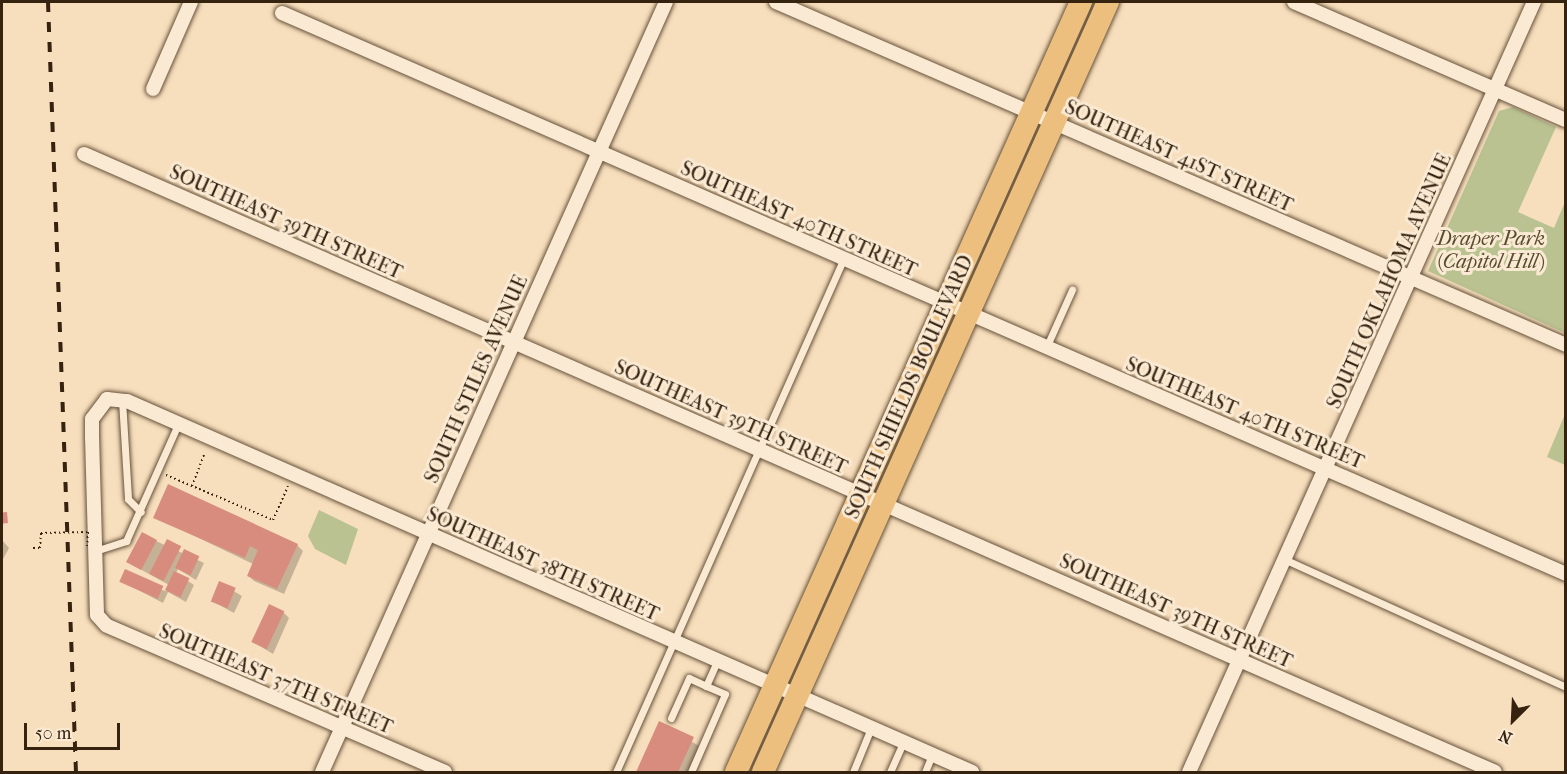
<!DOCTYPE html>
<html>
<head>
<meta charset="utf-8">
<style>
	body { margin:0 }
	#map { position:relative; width:1567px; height:774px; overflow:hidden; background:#f7debc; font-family:"IM FELL French Canon",serif }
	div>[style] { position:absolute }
	.green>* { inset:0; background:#bac292 }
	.shadow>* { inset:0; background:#0003 }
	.building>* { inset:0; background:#d88c7d; transform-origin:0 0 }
	.path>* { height:2px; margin-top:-1px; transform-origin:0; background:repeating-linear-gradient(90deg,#352310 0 1.5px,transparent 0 4.5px) }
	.roads { filter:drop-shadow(0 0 2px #66523b) drop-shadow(0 0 2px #66523b) }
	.lane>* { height:7px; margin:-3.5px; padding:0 3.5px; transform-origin:3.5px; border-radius:3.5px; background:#faead3 }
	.street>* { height:14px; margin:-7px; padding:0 7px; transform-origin:7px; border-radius:7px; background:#faead3 }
	.primary>* { height:22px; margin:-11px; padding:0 11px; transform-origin:11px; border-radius:11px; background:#ecbf7e }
	.rail>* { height:4px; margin-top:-2px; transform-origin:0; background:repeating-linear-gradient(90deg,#352310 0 10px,transparent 0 20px) }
	.path-bridge>* { height:2px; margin-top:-1px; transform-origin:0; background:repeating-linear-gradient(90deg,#352310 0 1.5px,transparent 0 4.5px) }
	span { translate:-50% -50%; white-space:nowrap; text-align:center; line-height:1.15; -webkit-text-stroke:6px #faead3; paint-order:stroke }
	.street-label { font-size:20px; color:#352310 }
	.park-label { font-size:20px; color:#564b30; font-style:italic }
	.frame { position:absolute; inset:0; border:3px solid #352310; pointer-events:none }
	.north { position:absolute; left:1483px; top:690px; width:60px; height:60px; -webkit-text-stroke:4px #faead3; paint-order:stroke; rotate:204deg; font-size:16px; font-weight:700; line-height:24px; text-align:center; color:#352310 }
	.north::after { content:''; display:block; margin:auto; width:21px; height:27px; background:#352310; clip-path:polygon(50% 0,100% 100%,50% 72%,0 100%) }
	.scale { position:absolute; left:24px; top:723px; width:96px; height:27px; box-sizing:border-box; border:3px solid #352310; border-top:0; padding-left:8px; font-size:18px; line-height:21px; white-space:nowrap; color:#352310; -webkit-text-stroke:4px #faead3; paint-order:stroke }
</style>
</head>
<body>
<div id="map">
	<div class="green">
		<i style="clip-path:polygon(1513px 107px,1556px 127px,1518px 212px,1554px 228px,1565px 202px,1565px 333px,1428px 271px,1499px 111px)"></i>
		<i style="clip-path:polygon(1565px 414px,1565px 465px,1547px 457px)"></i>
		<i style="clip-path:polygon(319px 510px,358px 529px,346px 565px,315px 549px,308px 536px)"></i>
	</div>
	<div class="shadow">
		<i style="clip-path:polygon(155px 517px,297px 545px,303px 551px,284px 594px,254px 581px,248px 575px,253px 564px)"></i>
		<i style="clip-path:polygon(2px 540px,9px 548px,2px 561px)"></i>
		<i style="clip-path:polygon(156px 541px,204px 563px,196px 580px,178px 569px,176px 573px,194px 585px,186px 602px,168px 592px,163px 603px,121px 581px,166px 591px,169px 585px,129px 563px)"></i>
		<i style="clip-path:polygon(220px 583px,242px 596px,234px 613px,212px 601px)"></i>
		<i style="clip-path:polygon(283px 612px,289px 618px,273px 654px,253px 642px)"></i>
		<i style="clip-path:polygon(659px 723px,701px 747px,690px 772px,637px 772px)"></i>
	</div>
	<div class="building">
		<i style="clip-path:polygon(168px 484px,298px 544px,277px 589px,247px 576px,258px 550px,250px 546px,245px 558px,153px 518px)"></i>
		<i style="left:7px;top:512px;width:11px;height:5px;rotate:85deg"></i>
		<i style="left:142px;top:532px;width:17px;height:34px;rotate:28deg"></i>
		<i style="left:167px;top:539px;width:16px;height:39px;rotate:27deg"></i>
		<i style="left:184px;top:549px;width:17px;height:21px;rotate:25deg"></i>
		<i style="left:125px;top:569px;width:42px;height:14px;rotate:24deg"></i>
		<i style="left:174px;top:571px;width:17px;height:21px;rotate:25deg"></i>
		<i style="left:219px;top:581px;width:18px;height:22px;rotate:22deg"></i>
		<i style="left:269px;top:604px;width:17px;height:42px;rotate:25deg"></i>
		<i style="clip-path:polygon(659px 721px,694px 737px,678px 772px,636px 772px)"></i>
	</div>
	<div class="path">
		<i style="left:166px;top:475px;width:116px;rotate:22.8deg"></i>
		<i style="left:273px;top:520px;width:37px;rotate:-66deg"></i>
		<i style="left:192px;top:486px;width:34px;rotate:-69deg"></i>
	</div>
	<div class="roads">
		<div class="lane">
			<i style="left:1046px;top:348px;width:64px;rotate:-65.9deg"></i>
			<i style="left:122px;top:400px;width:99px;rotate:86.5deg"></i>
			<i style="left:128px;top:499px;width:18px;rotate:45deg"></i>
			<i style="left:95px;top:551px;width:33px;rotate:-18deg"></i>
			<i style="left:126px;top:541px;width:128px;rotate:-66deg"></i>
			<i style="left:1286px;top:560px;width:307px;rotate:24.4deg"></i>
			<i style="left:671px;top:718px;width:44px;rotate:-65.8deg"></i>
			<i style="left:689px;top:678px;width:19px;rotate:25deg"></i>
			<i style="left:616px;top:772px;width:560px;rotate:-66.09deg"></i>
			<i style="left:691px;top:772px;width:85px;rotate:-66.4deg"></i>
			<i style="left:725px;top:694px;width:21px;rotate:-157deg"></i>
			<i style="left:706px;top:686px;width:27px;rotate:-66deg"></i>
			<i style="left:853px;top:772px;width:48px;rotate:-67.8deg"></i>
			<i style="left:890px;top:772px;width:32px;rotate:-66deg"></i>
			<i style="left:925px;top:772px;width:18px;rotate:-68deg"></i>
		</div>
		<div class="street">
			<i style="left:776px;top:2px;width:861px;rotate:23.47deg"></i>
			<i style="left:1294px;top:2px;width:296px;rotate:23.5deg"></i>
			<i style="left:282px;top:13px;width:1401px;rotate:23.6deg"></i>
			<i style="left:153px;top:89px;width:95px;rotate:-66.4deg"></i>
			<i style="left:84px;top:154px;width:1540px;rotate:23.65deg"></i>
			<i style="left:322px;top:772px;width:843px;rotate:-65.93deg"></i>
			<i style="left:445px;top:772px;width:369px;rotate:-156.6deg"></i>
			<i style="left:106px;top:625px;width:13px;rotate:-132deg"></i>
			<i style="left:97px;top:615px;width:177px;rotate:-91.6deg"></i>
			<i style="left:92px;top:438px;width:19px;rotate:-90deg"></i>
			<i style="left:92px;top:419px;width:25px;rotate:-53deg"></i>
			<i style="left:107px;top:399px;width:20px;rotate:6deg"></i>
			<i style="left:127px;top:401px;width:923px;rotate:23.7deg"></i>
			<i style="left:1189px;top:772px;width:844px;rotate:-65.87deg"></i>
		</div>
		<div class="primary">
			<i style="left:736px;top:772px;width:844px;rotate:-65.87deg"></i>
			<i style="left:763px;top:772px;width:844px;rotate:-65.87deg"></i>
		</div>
	</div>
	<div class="rail">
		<i style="left:48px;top:2px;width:771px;rotate:87.92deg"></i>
	</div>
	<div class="path-bridge">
		<i style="left:33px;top:548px;width:7px"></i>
		<i style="left:40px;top:548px;width:15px;rotate:-86deg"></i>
		<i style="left:41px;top:533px;width:47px;rotate:-1.2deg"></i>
		<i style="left:88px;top:532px;width:14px;rotate:94deg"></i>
	</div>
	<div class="street-label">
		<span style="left:1179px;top:156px;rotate:24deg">SOUTHEAST 41ST STREET</span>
		<span style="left:799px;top:219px;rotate:24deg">SOUTHEAST 40TH STREET</span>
		<span style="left:286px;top:222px;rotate:24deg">SOUTHEAST 39TH STREET</span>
		<span style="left:1389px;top:281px;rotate:-66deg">SOUTH OKLAHOMA AVENUE</span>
		<span style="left:476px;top:379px;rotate:-66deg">SOUTH STILES AVENUE</span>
		<span style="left:909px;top:387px;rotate:-66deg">SOUTH SHIELDS BOULEVARD</span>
		<span style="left:1245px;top:413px;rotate:23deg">SOUTHEAST 40TH STREET</span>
		<span style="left:731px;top:417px;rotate:24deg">SOUTHEAST 39TH STREET</span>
		<span style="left:543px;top:564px;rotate:24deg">SOUTHEAST 38TH STREET</span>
		<span style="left:1176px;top:611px;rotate:24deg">SOUTHEAST 39TH STREET</span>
		<span style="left:276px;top:679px;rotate:23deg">SOUTHEAST 37TH STREET</span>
	</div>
	<div class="park-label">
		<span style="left:1491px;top:250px">Draper Park<br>(Capitol Hill)</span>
	</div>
	<div class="frame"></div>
	<div class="north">N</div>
	<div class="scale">50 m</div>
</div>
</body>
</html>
